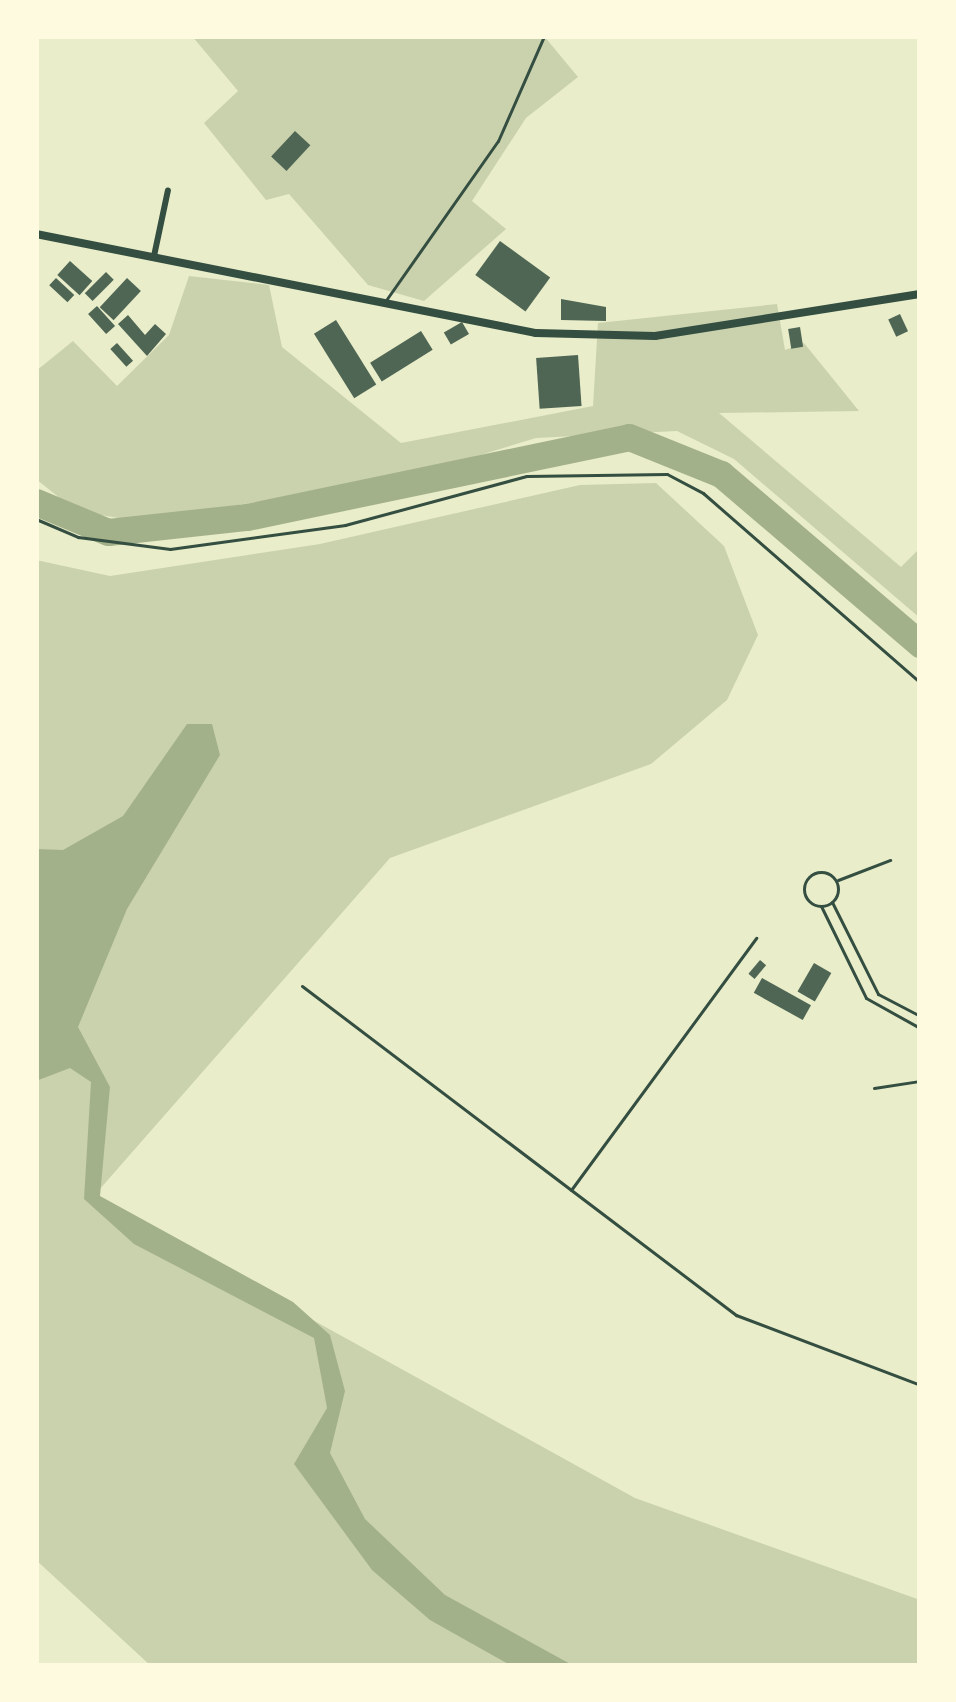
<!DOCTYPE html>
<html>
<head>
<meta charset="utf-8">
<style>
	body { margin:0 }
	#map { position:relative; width:956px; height:1702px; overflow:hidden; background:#e9edc9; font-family:"Varela Round",sans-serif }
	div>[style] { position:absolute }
	.green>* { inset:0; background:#cad2ad }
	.water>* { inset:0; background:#a3b18a }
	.river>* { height:27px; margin:-13.5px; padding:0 13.5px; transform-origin:13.5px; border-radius:13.5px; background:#a3b18a }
	.building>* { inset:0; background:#4f6655; transform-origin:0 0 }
	.path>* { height:3px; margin:-1.5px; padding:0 1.5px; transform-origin:1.5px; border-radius:1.5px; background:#344e41 }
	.service>* { height:3px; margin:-1.5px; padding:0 1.5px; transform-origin:1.5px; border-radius:1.5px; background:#344e41 }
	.service>.ring { margin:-1.5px; padding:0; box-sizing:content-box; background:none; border:3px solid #344e41; border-radius:50% }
	.minor>* { height:6px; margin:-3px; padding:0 3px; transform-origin:3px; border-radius:3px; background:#344e41 }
	.tertiary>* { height:8px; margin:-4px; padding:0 4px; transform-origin:4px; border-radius:4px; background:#344e41 }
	span { translate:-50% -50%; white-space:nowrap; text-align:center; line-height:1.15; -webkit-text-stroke:9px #fefae0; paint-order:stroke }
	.frame { position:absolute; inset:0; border:39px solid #fefae0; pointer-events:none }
</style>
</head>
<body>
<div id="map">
	<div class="green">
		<i style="clip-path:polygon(192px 36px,544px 36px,578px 77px,526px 118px,472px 201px,506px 229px,424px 301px,368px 285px,289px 194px,266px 200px,204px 123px,238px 91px)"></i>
		<i style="clip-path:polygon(189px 276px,269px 285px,282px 347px,401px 443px,593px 406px,598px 323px,777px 304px,785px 350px,804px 343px,859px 411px,719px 413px,901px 567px,920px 548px,920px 618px,734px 459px,677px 431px,536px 438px,398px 480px,137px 521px,76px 511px,36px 479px,36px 371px,73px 341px,117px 386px,169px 335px)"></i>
		<i style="clip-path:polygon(656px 483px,724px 546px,758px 635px,727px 700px,651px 764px,390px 858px,92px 1198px,635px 1498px,920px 1600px,920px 1666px,151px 1666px,36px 1560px,36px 560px,110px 576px,320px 544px,580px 485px)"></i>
	</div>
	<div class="water">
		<i style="clip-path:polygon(187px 724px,212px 724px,220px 755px,127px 909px,78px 1027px,110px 1087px,100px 1196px,293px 1302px,330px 1335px,345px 1391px,330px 1453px,365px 1519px,445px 1595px,574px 1666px,512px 1666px,430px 1620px,372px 1570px,294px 1464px,327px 1408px,314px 1338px,134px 1244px,84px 1199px,91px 1082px,70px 1068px,36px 1081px,36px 849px,63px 850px,123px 816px)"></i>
	</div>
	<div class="river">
		<i style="left:36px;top:502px;width:78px;rotate:22.6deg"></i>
		<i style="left:108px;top:532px;width:140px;rotate:-6.2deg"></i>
		<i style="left:247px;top:517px;width:390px;rotate:-11.8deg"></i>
		<i style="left:629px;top:437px;width:99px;rotate:21.9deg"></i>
		<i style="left:721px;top:474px;width:262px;rotate:40.5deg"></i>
	</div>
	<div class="building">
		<i style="left:295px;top:131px;width:21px;height:35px;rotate:43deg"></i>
		<i style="left:500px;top:241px;width:62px;height:42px;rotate:36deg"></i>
		<i style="left:70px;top:261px;width:30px;height:19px;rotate:42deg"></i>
		<i style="left:106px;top:272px;width:11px;height:30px;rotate:45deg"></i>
		<i style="left:56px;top:278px;width:25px;height:10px;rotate:43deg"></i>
		<i style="left:127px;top:278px;width:19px;height:40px;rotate:43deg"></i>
		<i style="clip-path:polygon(561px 299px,606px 307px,606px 321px,561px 320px)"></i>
		<i style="left:97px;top:306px;width:27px;height:12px;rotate:48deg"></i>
		<i style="left:900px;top:314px;width:19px;height:13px;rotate:65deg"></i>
		<i style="clip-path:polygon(128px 315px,145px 335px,155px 324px,166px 334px,147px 356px,118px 324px)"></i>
		<i style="left:336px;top:320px;width:76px;height:26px;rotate:58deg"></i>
		<i style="left:462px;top:322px;width:14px;height:21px;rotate:60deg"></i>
		<i style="left:800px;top:327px;width:20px;height:12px;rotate:81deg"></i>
		<i style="left:421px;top:331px;width:22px;height:60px;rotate:58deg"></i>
		<i style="left:117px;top:343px;width:24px;height:9px;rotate:48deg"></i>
		<i style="left:578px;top:355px;width:51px;height:42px;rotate:86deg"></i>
		<i style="left:760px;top:960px;width:8px;height:18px;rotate:40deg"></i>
		<i style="left:814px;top:963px;width:20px;height:33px;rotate:30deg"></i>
		<i style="left:762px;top:978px;width:56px;height:17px;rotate:29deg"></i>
	</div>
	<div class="path">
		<i style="left:36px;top:519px;width:46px;rotate:23.2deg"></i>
		<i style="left:78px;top:537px;width:93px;rotate:7.4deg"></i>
		<i style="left:170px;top:549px;width:177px;rotate:-7.8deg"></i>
		<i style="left:345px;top:525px;width:188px;rotate:-15.1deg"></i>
		<i style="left:527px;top:476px;width:140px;rotate:-0.8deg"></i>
		<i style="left:667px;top:474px;width:41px;rotate:27.8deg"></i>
		<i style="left:703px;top:493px;width:288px;rotate:41.1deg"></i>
	</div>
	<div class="service">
		<i style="left:384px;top:303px;width:198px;rotate:-54.9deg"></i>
		<i style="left:498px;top:141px;width:115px;rotate:-66.3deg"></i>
		<i class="ring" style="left:804px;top:872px;width:31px;height:31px"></i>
		<i style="left:838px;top:880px;width:56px;rotate:-21deg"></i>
		<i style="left:832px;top:902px;width:103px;rotate:63.4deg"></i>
		<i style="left:878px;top:994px;width:47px;rotate:27.6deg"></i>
		<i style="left:821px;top:906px;width:102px;rotate:63.9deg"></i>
		<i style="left:866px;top:998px;width:62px;rotate:29.1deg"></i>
		<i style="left:302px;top:986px;width:545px;rotate:37.16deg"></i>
		<i style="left:736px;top:1315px;width:197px;rotate:20.8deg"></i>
		<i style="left:874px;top:1088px;width:47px;rotate:-8.7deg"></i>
		<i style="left:571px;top:1190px;width:313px;rotate:-53.7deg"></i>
	</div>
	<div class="minor">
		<i style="left:154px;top:256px;width:67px;rotate:-78deg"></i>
	</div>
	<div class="tertiary">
		<i style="left:36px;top:234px;width:510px;rotate:11.2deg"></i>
		<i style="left:536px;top:333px;width:119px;rotate:1.4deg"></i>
		<i style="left:655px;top:336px;width:268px;rotate:-9deg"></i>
	</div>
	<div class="frame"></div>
</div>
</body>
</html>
